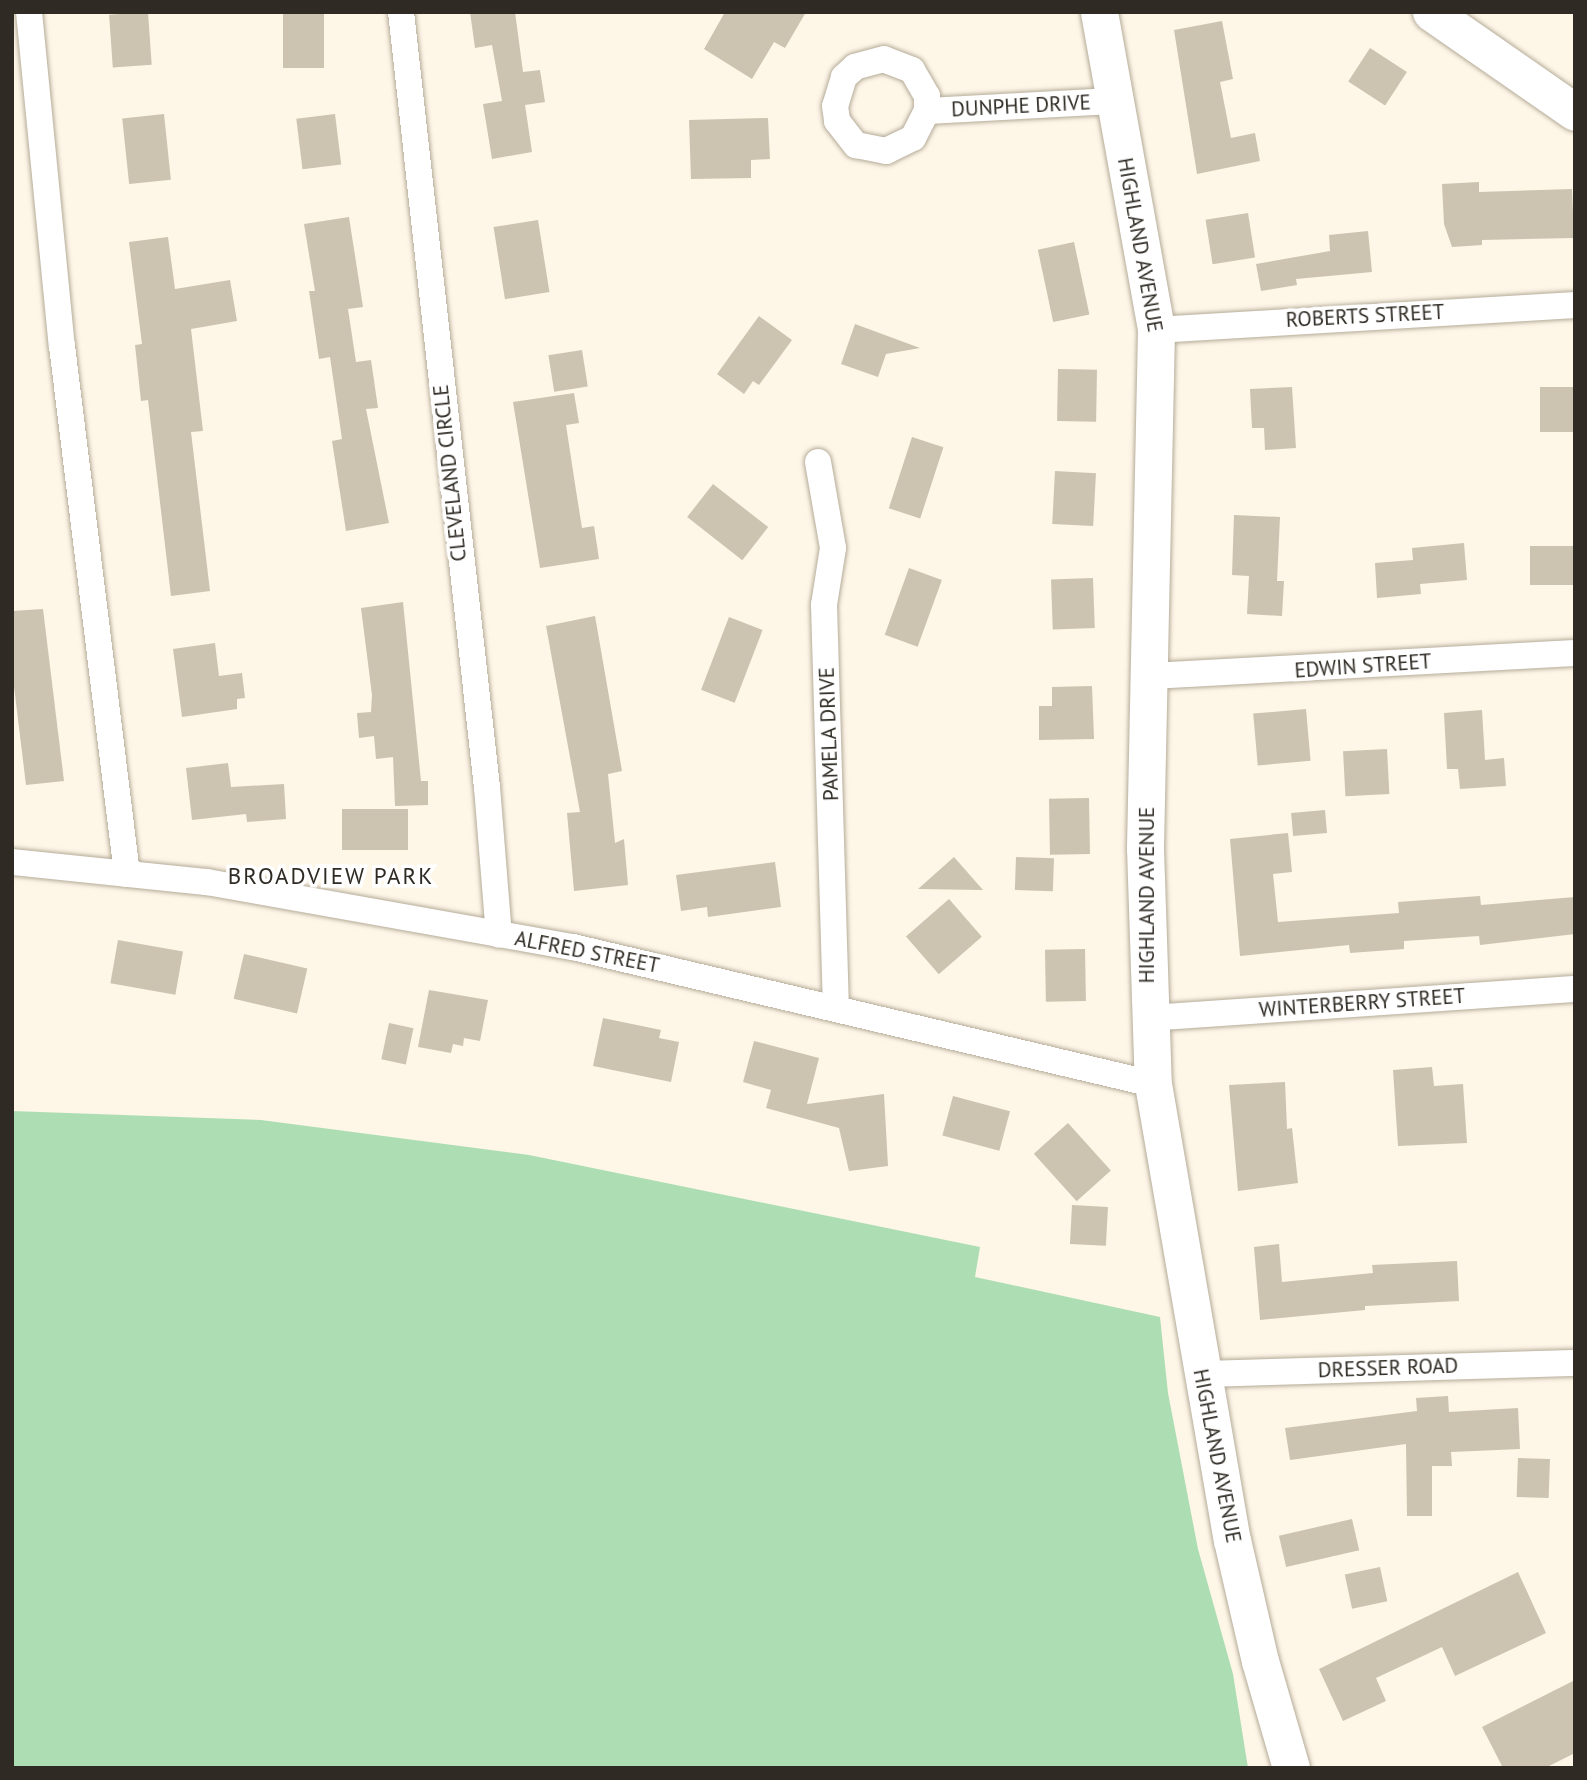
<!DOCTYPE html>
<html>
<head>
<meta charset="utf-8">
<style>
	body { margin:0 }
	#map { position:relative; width:1587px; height:1780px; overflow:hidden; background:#fef6e7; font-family:"PT Sans",sans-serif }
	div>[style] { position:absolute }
	.green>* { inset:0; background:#addeb3 }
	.building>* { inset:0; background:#cdc3b1; transform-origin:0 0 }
	.roads { filter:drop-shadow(0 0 2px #b5ab99) drop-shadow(0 0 2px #b5ab99) }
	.street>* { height:26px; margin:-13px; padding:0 13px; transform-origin:13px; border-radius:13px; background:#fff }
	.secondary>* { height:37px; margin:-18.5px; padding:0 18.5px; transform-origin:18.5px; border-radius:18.5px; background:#fff }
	span { translate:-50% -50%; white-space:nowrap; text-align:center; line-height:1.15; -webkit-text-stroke:7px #fff; paint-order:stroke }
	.street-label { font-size:21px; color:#2f2b24 }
	.neighbourhood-label { font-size:23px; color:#2f2b24; letter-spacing:2px }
	.frame { position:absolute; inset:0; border:14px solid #2f2b24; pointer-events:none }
</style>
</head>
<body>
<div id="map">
	<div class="green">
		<i style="clip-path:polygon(12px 1111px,261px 1120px,529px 1155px,980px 1247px,975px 1277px,1160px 1317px,1168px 1393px,1198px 1549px,1233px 1674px,1248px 1768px,12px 1768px)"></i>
	</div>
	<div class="building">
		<i style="left:148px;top:12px;width:53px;height:39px;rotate:86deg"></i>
		<i style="left:283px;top:12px;width:41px;height:56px"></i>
		<i style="clip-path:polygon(470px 12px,515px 12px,523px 72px,540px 70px,545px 102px,525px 105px,532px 152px,492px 159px,483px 104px,502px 101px,492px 45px,475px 48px)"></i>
		<i style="clip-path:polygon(725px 12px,806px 12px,785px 48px,774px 42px,752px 79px,704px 49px)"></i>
		<i style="clip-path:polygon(1222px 21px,1233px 79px,1220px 82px,1231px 138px,1255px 133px,1260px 161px,1197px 174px,1174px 30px)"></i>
		<i style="left:1370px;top:48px;width:44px;height:40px;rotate:33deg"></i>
		<i style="left:164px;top:114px;width:66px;height:42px;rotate:84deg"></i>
		<i style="left:335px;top:114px;width:51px;height:39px;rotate:83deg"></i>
		<i style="clip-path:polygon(768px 118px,770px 159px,751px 160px,751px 178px,691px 179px,689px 120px)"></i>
		<i style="clip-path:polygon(1479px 182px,1479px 192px,1572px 189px,1574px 238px,1482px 240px,1482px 245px,1452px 247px,1444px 224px,1442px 184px)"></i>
		<i style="left:1248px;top:213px;width:45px;height:43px;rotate:81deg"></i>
		<i style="clip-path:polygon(349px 217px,363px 307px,348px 309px,356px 362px,371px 360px,378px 408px,366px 409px,389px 523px,346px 531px,332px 441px,342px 439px,330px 357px,319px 359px,309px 291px,315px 291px,304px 224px)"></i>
		<i style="left:538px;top:220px;width:73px;height:45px;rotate:81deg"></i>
		<i style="clip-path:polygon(1368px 231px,1372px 272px,1296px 279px,1297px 285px,1261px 291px,1256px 264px,1330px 251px,1329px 235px)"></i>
		<i style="clip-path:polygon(168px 237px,175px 289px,230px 280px,237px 321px,191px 329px,203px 431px,191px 432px,210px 591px,171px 596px,148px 400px,141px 401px,135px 345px,142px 344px,129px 242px)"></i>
		<i style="left:1074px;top:242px;width:74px;height:37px;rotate:78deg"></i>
		<i style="clip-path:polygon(759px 316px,792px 340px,759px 385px,753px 381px,744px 394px,717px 374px)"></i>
		<i style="clip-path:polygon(855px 324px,920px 348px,886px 354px,878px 377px,841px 364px)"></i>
		<i style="left:582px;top:350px;width:37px;height:34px;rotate:81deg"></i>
		<i style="left:1058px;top:369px;width:39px;height:52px;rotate:1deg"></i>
		<i style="clip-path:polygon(1292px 387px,1296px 448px,1265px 450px,1264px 428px,1252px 428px,1250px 389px)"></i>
		<i style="left:1575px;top:387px;width:45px;height:35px;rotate:90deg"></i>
		<i style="clip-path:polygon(574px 393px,579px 423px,566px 425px,575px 484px,582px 528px,594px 526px,599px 559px,540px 568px,513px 402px)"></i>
		<i style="left:912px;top:437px;width:33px;height:75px;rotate:18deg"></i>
		<i style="left:1055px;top:471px;width:41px;height:53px;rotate:3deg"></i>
		<i style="left:713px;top:484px;width:70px;height:42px;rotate:38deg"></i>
		<i style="clip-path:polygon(1234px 515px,1280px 517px,1277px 581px,1284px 581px,1282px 616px,1247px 614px,1249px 576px,1232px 575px)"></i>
		<i style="clip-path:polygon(1464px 543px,1467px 580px,1420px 584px,1421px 594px,1377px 598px,1375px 563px,1413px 560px,1412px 548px)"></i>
		<i style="left:1575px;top:546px;width:39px;height:45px;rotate:90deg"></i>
		<i style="left:909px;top:568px;width:35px;height:71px;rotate:20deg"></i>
		<i style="left:1093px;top:578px;width:50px;height:42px;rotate:88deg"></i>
		<i style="clip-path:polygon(403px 602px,421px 781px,428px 781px,428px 805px,395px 806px,393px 757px,376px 759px,374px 736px,359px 738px,357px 713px,371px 712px,372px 695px,361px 608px)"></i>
		<i style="clip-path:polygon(43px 609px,64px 781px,26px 785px,12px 670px,12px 611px)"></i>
		<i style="clip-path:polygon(595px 616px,622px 771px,608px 774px,615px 843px,624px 839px,628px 885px,574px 891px,567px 813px,580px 812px,546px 626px)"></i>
		<i style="left:729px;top:617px;width:36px;height:78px;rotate:21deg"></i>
		<i style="clip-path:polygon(215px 643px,219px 676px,242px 673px,245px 698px,237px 699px,237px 709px,182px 717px,173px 649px)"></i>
		<i style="clip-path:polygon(1092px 686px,1094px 739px,1039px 740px,1039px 706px,1052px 706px,1052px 687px)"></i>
		<i style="left:1306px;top:709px;width:52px;height:53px;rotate:85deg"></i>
		<i style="clip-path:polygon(1482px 710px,1485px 760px,1504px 758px,1506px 786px,1460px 789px,1458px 769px,1447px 769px,1444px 713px)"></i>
		<i style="left:1387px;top:749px;width:45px;height:44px;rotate:87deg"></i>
		<i style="clip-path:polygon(228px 763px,231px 787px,284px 784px,286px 819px,247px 822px,246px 814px,192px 820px,186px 768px)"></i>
		<i style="left:1089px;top:798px;width:56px;height:40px;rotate:89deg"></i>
		<i style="left:408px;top:809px;width:41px;height:66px;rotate:90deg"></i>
		<i style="left:1325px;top:810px;width:23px;height:34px;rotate:85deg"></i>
		<i style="clip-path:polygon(1288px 833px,1292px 872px,1273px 874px,1278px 922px,1399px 913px,1398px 902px,1480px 896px,1481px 905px,1575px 897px,1575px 934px,1480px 945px,1479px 936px,1404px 941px,1404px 949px,1350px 953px,1349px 945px,1240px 956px,1230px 839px)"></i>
		<i style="clip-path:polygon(954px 857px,983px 890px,918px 889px)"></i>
		<i style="left:1016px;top:857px;width:38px;height:33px;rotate:2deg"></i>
		<i style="clip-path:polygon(775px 862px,781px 907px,708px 917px,707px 907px,681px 911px,676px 875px)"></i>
		<i style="left:949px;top:899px;width:50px;height:57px;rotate:49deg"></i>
		<i style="left:118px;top:940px;width:66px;height:44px;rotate:10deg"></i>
		<i style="left:1085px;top:949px;width:52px;height:40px;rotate:89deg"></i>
		<i style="left:244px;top:954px;width:65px;height:46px;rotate:13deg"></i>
		<i style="clip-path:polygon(429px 990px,488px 1000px,480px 1041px,464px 1038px,463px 1046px,453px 1044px,451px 1053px,418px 1047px)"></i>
		<i style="clip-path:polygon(603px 1018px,661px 1030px,659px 1038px,679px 1042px,671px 1082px,593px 1066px)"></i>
		<i style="left:389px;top:1023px;width:25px;height:37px;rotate:12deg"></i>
		<i style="clip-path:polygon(754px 1041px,819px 1058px,807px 1104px,884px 1094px,888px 1166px,849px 1171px,839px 1128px,766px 1108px,771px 1090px,743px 1082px)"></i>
		<i style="clip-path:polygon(1432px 1067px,1434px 1086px,1463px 1084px,1467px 1143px,1398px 1146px,1393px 1070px)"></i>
		<i style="clip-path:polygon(1285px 1082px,1287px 1129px,1292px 1128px,1298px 1183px,1238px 1191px,1229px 1085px)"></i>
		<i style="left:953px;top:1096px;width:59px;height:41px;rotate:15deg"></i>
		<i style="left:1068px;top:1123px;width:64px;height:46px;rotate:48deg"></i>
		<i style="left:1072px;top:1205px;width:36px;height:39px;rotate:3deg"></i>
		<i style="clip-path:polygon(1279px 1244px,1282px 1282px,1373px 1273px,1372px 1265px,1457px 1261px,1459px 1301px,1365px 1306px,1365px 1310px,1260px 1320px,1254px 1247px)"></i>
		<i style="clip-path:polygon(1448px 1396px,1449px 1412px,1518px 1408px,1520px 1449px,1451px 1452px,1452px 1466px,1432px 1466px,1432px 1516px,1407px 1516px,1406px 1444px,1290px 1460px,1285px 1428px,1417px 1411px,1416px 1398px)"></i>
		<i style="left:1518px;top:1458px;width:32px;height:39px;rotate:2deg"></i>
		<i style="left:1352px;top:1519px;width:32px;height:75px;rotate:77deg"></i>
		<i style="left:1380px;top:1567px;width:35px;height:36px;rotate:78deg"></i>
		<i style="clip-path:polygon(1518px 1572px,1546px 1633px,1455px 1676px,1442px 1647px,1376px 1678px,1386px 1701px,1343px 1721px,1319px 1669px)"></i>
		<i style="clip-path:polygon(1575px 1680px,1575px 1753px,1545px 1768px,1503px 1768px,1482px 1727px)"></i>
	</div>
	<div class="roads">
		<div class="street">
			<i style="left:29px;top:12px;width:336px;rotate:84.4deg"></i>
			<i style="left:62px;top:346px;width:532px;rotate:82.98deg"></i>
			<i style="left:401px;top:12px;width:780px;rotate:83.67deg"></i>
			<i style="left:487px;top:787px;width:148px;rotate:85.4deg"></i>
			<i style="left:927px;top:111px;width:15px;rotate:-90deg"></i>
			<i style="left:927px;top:96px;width:30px;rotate:-120deg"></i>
			<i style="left:912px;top:70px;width:30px;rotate:-159deg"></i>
			<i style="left:884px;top:59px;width:30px;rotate:165deg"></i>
			<i style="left:855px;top:67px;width:15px;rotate:138deg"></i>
			<i style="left:844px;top:77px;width:30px;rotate:107deg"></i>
			<i style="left:835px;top:106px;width:15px;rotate:82deg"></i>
			<i style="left:837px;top:121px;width:31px;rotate:52deg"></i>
			<i style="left:856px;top:145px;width:31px;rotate:11deg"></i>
			<i style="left:886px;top:151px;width:30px;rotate:-26deg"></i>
			<i style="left:913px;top:138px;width:30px;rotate:-63deg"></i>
			<i style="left:927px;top:111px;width:187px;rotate:-3.1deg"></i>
			<i style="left:1156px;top:330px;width:420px;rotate:-3.4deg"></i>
			<i style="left:818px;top:462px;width:87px;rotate:80.1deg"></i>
			<i style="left:833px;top:548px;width:58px;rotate:99deg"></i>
			<i style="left:824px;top:605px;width:402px;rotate:88.3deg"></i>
			<i style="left:1150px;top:676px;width:426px;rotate:-3.1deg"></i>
			<i style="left:12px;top:862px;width:196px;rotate:5.9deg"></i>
			<i style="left:207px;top:882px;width:372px;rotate:10.1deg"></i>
			<i style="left:573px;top:947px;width:596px;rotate:13.29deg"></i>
			<i style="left:1149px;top:1018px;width:427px;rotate:-3.9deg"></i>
			<i style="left:1201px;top:1374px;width:374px;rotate:-1.7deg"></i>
		</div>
		<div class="secondary">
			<i style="left:1099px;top:12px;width:323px;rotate:79.8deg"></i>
			<i style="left:1156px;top:330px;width:518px;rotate:91.22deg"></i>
			<i style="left:1145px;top:848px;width:236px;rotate:88.1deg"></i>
			<i style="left:1153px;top:1084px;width:463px;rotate:80.2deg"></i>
			<i style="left:1232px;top:1540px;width:124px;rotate:77deg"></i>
			<i style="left:1260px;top:1661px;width:111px;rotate:73.8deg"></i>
			<i style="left:1431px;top:12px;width:175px;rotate:34.8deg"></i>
		</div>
	</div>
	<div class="street-label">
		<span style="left:1021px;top:106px;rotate:-3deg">DUNPHE DRIVE</span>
		<span style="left:1140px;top:245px;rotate:80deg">HIGHLAND AVENUE</span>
		<span style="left:1365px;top:316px;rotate:-3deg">ROBERTS STREET</span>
		<span style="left:450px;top:473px;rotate:-96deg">CLEVELAND CIRCLE</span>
		<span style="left:1363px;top:666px;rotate:-4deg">EDWIN STREET</span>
		<span style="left:829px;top:734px;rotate:-92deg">PAMELA DRIVE</span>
		<span style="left:1147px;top:895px;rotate:-90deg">HIGHLAND AVENUE</span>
		<span style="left:587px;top:952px;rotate:11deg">ALFRED STREET</span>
		<span style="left:1362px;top:1003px;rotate:-4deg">WINTERBERRY STREET</span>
		<span style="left:1388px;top:1368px;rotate:-2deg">DRESSER ROAD</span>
		<span style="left:1217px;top:1456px;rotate:79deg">HIGHLAND AVENUE</span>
	</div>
	<div class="neighbourhood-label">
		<span style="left:331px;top:876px">BROADVIEW PARK</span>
	</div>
	<div class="frame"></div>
</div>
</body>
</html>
